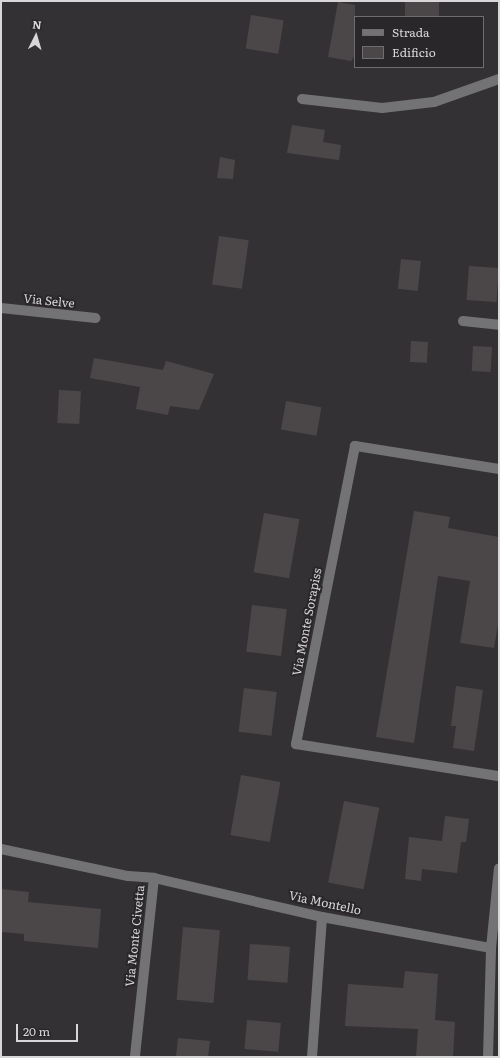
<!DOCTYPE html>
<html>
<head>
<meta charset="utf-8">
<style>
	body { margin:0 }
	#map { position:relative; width:500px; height:1058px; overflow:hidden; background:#343134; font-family:Literata,serif }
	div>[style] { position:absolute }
	.building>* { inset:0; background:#4b4749; transform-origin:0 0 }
	.minor>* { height:10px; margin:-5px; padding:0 5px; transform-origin:5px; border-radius:5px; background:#737274 }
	span { translate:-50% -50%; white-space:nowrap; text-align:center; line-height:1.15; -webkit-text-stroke:4px #2a272a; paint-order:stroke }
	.street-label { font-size:12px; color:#d8d6d8 }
	.frame { position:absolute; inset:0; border:2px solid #d8d6d8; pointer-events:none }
	.legend { position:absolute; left:354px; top:16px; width:130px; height:52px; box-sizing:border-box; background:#2a272a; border:1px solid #706d70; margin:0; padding:5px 7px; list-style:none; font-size:12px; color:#d8d6d8 }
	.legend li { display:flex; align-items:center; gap:8px; height:20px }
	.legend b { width:20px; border:1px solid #706d70 }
	.north { position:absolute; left:16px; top:16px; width:40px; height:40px; -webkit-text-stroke:3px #2a272a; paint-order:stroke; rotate:5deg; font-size:11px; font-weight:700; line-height:16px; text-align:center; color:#d8d6d8 }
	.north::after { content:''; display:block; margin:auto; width:14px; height:18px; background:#d8d6d8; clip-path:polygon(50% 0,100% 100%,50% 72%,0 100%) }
	.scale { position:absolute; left:16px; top:1024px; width:62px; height:18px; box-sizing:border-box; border:2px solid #d8d6d8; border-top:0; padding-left:5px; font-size:12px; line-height:14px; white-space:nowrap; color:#d8d6d8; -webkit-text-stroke:3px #2a272a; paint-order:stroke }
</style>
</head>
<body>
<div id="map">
	<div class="building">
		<i style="left:405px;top:1px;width:34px;height:16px"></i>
		<i style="clip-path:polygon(338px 2px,355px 5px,355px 55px,351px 61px,328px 57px)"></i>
		<i style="left:251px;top:15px;width:33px;height:34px;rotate:9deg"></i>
		<i style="clip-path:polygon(292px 125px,325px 130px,323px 142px,341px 145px,339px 160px,287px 153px)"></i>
		<i style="clip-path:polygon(220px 157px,235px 160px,233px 179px,217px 178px)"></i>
		<i style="left:219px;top:236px;width:30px;height:49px;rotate:8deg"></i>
		<i style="left:401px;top:259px;width:20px;height:30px;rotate:6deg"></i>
		<i style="left:469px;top:266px;width:30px;height:34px;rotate:4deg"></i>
		<i style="left:411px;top:341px;width:17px;height:21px;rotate:3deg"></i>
		<i style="left:473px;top:346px;width:19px;height:25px;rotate:3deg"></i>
		<i style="clip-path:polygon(94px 358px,163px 370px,166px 361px,214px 374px,199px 410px,170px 406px,168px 415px,136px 409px,140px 387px,90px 378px)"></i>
		<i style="left:59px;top:390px;width:22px;height:33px;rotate:3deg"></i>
		<i style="left:286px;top:401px;width:36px;height:29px;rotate:10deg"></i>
		<i style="clip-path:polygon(414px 511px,450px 517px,448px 528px,499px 537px,499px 619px,494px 648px,460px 643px,470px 581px,438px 576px,414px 743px,376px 737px)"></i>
		<i style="left:264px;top:513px;width:36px;height:60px;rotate:10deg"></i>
		<i style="left:252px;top:605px;width:35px;height:47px;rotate:7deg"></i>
		<i style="clip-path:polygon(456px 686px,483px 690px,474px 751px,453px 748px,456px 726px,451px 726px)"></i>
		<i style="left:244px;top:688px;width:33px;height:44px;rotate:7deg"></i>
		<i style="left:241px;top:775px;width:40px;height:61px;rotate:10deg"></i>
		<i style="left:344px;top:801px;width:36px;height:83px;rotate:11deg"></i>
		<i style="clip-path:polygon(445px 816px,469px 819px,466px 842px,461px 842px,457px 873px,422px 869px,421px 881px,405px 879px,409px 837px,442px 841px)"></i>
		<i style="clip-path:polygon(1px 889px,29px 892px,28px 902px,101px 909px,98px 948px,24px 941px,24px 934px,1px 932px)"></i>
		<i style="left:183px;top:927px;width:37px;height:73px;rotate:5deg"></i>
		<i style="left:250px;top:944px;width:40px;height:36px;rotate:4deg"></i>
		<i style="clip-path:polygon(405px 971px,438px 974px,435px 1020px,455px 1022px,453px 1057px,416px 1057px,418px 1029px,345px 1026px,348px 984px,403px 988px)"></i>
		<i style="left:247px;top:1020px;width:34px;height:29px;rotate:5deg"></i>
		<i style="clip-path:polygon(178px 1038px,210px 1041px,208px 1057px,176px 1057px)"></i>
	</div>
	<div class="minor">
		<i style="left:302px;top:99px;width:81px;rotate:6.4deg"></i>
		<i style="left:382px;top:108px;width:52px;rotate:-6.6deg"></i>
		<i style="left:434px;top:102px;width:69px;rotate:-19.5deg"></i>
		<i style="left:1px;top:308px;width:95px;rotate:6.1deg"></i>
		<i style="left:463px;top:321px;width:36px;rotate:6deg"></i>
		<i style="left:499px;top:469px;width:146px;rotate:-170.9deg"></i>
		<i style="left:355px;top:446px;width:304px;rotate:101.2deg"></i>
		<i style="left:296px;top:744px;width:206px;rotate:9deg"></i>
		<i style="left:1px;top:849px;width:130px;rotate:12deg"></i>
		<i style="left:128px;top:876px;width:26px;rotate:4deg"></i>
		<i style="left:154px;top:878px;width:180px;rotate:96.1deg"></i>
		<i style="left:154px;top:878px;width:172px;rotate:13.1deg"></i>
		<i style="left:322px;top:917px;width:172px;rotate:10.4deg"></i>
		<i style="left:312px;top:1057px;width:140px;rotate:-85.9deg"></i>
		<i style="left:488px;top:1057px;width:109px;rotate:-88.4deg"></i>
		<i style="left:491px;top:948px;width:80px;rotate:-84.3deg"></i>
	</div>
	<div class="street-label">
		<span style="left:49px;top:301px;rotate:6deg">Via Selve</span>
		<span style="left:307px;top:622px;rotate:-79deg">Via Monte Sorapiss</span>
		<span style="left:325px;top:903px;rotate:12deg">Via Montello</span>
		<span style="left:135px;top:936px;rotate:-84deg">Via Monte Civetta</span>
	</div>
	<div class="frame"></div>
	<ul class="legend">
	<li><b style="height:5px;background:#737274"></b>Strada</li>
	<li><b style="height:11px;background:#4b4749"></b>Edificio</li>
	</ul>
	<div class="north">N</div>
	<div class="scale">20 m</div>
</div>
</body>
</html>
